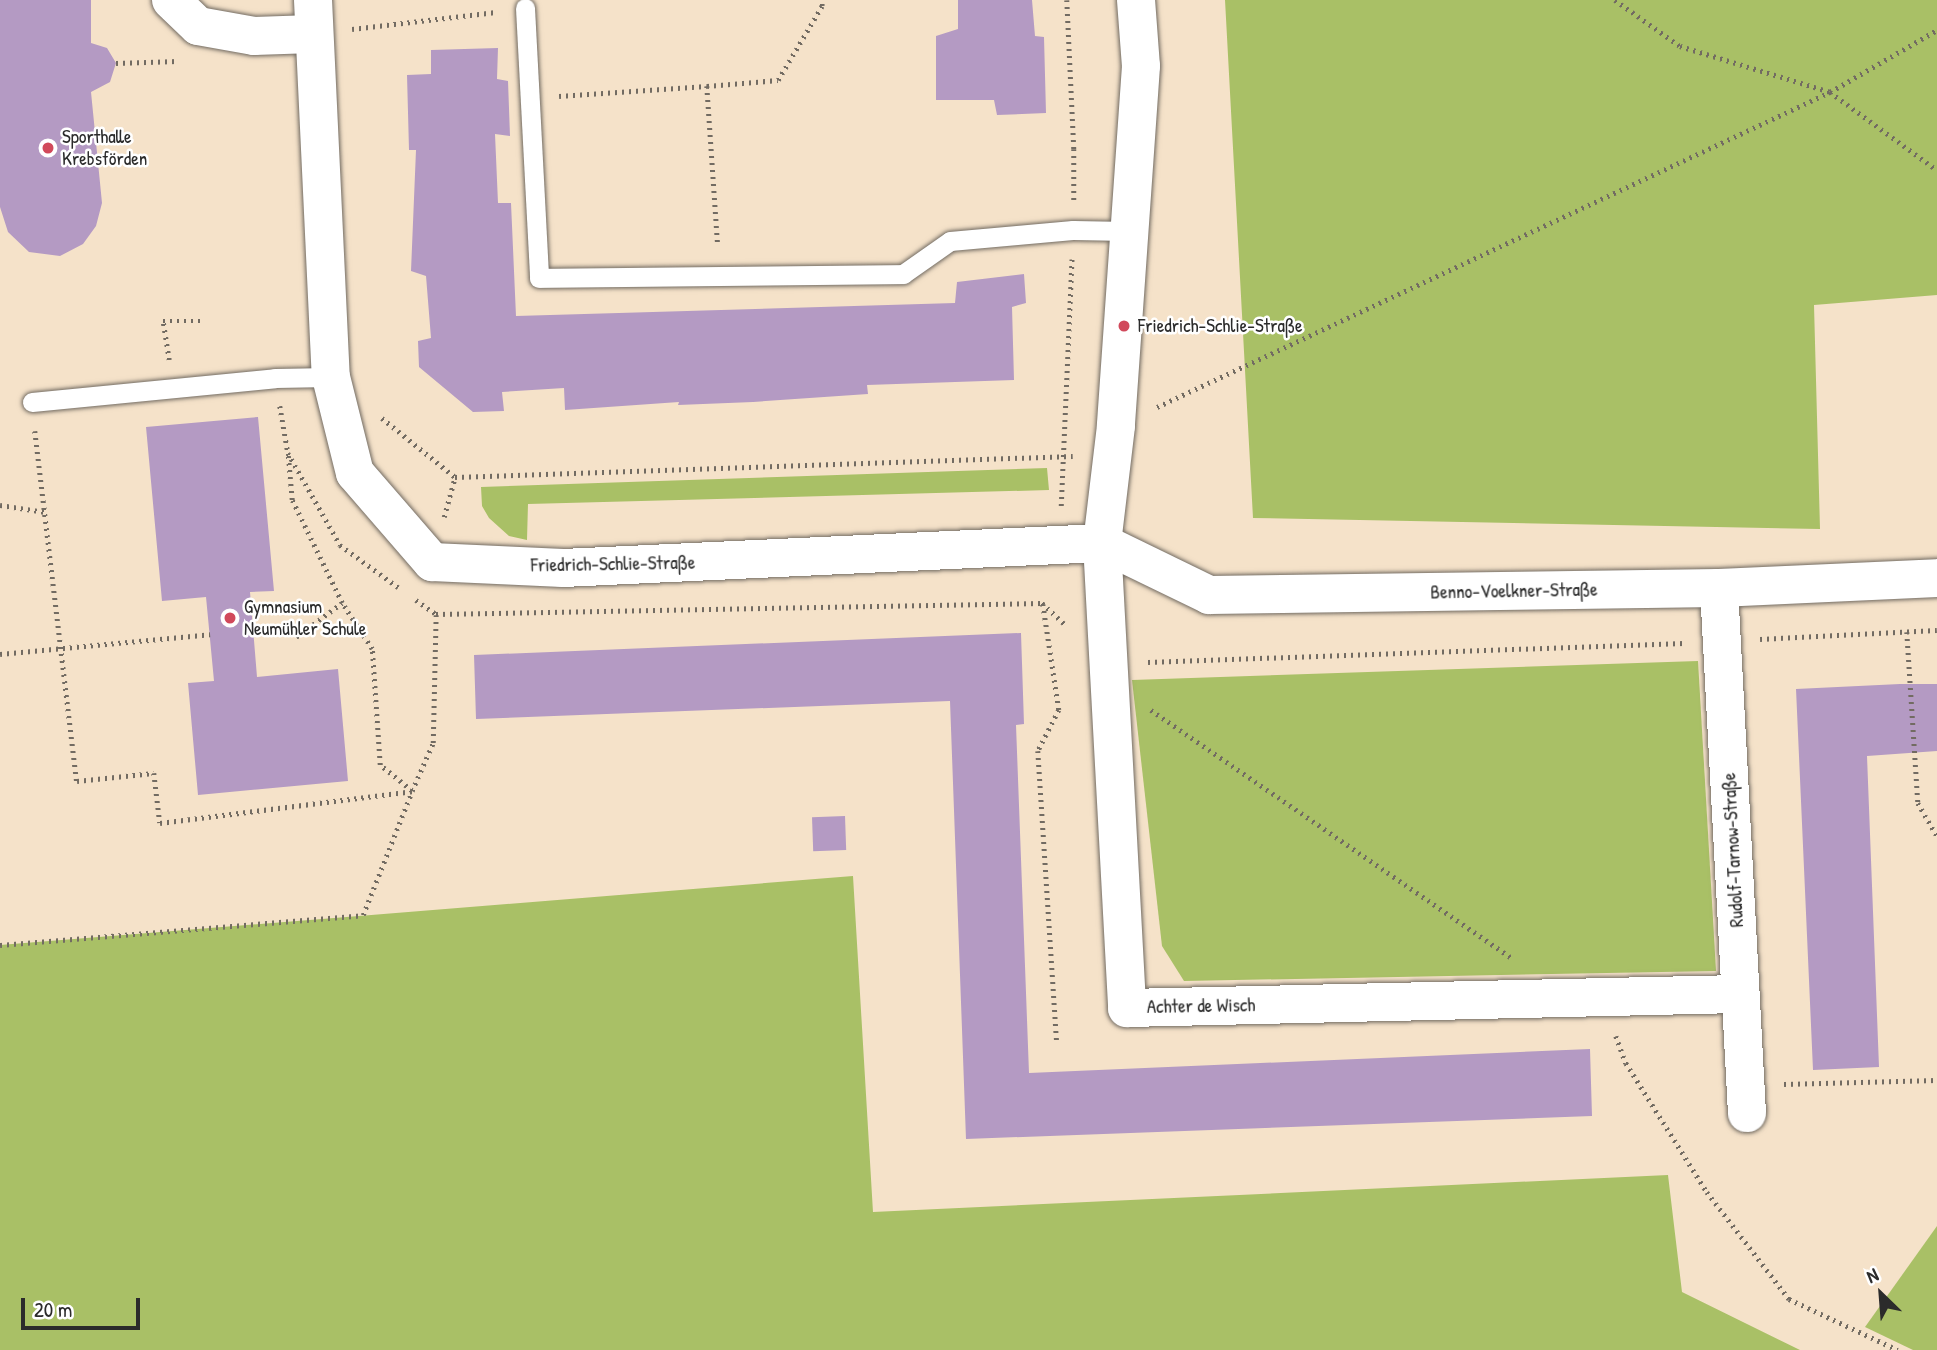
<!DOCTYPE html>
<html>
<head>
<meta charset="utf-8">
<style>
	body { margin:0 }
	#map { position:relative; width:1937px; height:1350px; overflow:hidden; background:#f5e2c9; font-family:"Patrick Hand",sans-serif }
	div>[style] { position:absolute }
	.green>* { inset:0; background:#a9c066 }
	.building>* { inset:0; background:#b49ac3; transform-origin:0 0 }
	.path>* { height:4.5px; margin-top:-2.25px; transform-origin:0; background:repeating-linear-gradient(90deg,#726b62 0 2px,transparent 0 7px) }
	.roads { filter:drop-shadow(0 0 2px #726b62) drop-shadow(0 0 2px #726b62) }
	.service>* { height:19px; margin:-9.5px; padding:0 9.5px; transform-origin:9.5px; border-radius:9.5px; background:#fff }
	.minor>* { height:38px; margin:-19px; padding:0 19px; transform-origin:19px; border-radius:19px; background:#fff }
	.dots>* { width:19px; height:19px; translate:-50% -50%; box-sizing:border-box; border:4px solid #fff; border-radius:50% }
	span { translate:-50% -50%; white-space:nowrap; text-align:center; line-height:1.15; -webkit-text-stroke:5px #fff; paint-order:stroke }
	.poi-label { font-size:19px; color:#2b2b2b }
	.left { translate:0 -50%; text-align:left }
	.street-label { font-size:19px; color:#2b2b2b }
	.north { position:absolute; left:1846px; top:1259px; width:70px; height:70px; -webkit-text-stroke:5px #fff; paint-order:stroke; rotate:335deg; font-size:19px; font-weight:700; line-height:28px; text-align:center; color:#2b2b2b }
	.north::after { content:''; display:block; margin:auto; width:24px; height:32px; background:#2b2b2b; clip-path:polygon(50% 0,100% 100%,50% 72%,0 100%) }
	.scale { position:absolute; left:21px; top:1298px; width:119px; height:32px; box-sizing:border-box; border:4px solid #2b2b2b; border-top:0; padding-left:9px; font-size:21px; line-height:24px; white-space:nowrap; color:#2b2b2b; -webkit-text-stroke:5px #fff; paint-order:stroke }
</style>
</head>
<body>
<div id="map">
	<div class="green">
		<i style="clip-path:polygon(1225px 0,1937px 0,1937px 295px,1814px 305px,1820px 529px,1253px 518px)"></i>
		<i style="clip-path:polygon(1047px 468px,1049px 490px,528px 504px,527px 540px,509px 536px,489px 518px,482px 506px,481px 487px)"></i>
		<i style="clip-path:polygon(1698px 661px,1716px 971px,1184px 981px,1162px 946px,1132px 680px)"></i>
		<i style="clip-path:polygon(853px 876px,873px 1212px,1668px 1175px,1682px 1292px,1800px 1350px,0 1350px,0 945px)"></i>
		<i style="clip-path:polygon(1937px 1226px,1937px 1350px,1913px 1350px,1865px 1327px)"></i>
	</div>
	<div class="building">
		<i style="clip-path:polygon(0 0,91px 0,91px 43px,107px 48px,116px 63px,110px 82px,91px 92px,102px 203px,96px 226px,83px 244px,60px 256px,29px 252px,8px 232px,0 207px)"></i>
		<i style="clip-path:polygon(958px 0,1032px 0,1035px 36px,1044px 37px,1046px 113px,997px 115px,994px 100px,936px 100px,936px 36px,958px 29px)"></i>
		<i style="clip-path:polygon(498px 48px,497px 79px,508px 81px,510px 136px,495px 134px,498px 203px,511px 203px,516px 316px,955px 303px,957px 282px,1024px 274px,1026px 303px,1012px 307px,1014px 380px,867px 385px,868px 394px,753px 402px,678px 405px,679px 402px,565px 410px,564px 388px,502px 392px,504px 411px,473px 412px,419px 367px,418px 341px,431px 338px,426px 276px,411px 271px,416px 150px,409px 150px,407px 75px,431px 74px,431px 50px)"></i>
		<i style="clip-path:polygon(258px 417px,274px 591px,250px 592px,257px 677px,338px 669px,348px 781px,198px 795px,188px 683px,214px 681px,206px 597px,162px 601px,146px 427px)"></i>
		<i style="clip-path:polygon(1021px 633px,1024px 724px,1016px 725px,1029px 1073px,1590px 1049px,1592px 1116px,966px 1139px,950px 701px,476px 719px,474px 655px)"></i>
		<i style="clip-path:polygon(1900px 684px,1937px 684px,1937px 751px,1867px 756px,1879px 1067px,1813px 1070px,1796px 689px)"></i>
		<i style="left:845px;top:816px;width:34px;height:33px;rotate:88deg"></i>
	</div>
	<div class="path">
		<i style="left:1067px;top:0;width:149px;rotate:87.3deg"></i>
		<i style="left:1074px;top:149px;width:53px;rotate:90deg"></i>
		<i style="left:1615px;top:0;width:80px;rotate:35.3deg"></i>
		<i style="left:1680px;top:46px;width:157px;rotate:17deg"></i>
		<i style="left:1830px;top:92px;width:132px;rotate:36.1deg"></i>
		<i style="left:352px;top:29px;width:145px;rotate:-6.7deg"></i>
		<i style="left:116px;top:63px;width:62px;rotate:-1.8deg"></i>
		<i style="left:707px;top:86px;width:71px;rotate:-4.8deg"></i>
		<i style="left:778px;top:80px;width:86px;rotate:-59.3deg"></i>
		<i style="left:822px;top:6px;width:6px;rotate:-99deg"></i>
		<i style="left:559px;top:96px;width:148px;rotate:-3.9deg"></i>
		<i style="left:707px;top:86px;width:161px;rotate:86.1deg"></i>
		<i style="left:169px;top:360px;width:39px;rotate:-99deg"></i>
		<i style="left:163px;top:321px;width:37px"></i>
		<i style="left:280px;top:406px;width:48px;rotate:80.3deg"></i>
		<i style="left:288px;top:453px;width:106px;rotate:60.5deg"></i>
		<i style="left:340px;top:545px;width:72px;rotate:35.9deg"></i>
		<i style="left:1157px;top:407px;width:743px;rotate:-25.08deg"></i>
		<i style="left:1830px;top:92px;width:124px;rotate:-30.1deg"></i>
		<i style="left:382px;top:418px;width:94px;rotate:38.9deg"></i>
		<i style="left:35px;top:431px;width:353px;rotate:83.2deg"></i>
		<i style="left:77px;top:781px;width:77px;rotate:-5.9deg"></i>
		<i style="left:154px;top:773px;width:50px;rotate:83.2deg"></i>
		<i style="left:160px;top:823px;width:254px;rotate:-7.2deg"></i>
		<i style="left:412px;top:791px;width:52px;rotate:-66.4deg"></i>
		<i style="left:433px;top:743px;width:128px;rotate:-88.7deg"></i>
		<i style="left:0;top:505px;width:46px;rotate:8.8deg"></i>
		<i style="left:1061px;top:506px;width:247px;rotate:-87.5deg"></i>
		<i style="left:444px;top:517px;width:41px;rotate:-74.6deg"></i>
		<i style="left:455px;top:477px;width:618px;rotate:-1.95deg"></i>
		<i style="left:416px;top:600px;width:24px;rotate:35deg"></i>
		<i style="left:436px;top:614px;width:606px;rotate:-1.04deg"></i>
		<i style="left:1042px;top:603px;width:33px;rotate:43deg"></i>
		<i style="left:1043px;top:604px;width:107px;rotate:81.4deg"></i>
		<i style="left:1059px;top:710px;width:46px;rotate:117.1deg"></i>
		<i style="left:1038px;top:751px;width:292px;rotate:86.3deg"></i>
		<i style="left:1907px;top:632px;width:171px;rotate:86.3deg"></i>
		<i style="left:1918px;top:803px;width:38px;rotate:60deg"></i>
		<i style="left:296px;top:637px;width:57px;rotate:-36.5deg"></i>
		<i style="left:1760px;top:639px;width:177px;rotate:-2.9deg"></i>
		<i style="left:0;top:654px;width:211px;rotate:-5.4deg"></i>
		<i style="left:1148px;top:662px;width:536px;rotate:-2.03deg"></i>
		<i style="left:1151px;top:710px;width:439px;rotate:34.5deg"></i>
		<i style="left:0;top:945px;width:364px;rotate:-4.7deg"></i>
		<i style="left:363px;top:915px;width:133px;rotate:-68.4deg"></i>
		<i style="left:412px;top:791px;width:41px;rotate:-140.9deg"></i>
		<i style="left:380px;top:765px;width:116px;rotate:-93.9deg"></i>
		<i style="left:372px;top:649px;width:55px;rotate:-123.1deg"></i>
		<i style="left:342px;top:603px;width:114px;rotate:-115.9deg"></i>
		<i style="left:292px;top:500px;width:46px;rotate:-95deg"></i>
		<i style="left:1616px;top:1036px;width:29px;rotate:70deg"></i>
		<i style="left:1626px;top:1063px;width:152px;rotate:57.9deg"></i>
		<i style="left:1707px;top:1192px;width:135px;rotate:52.5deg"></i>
		<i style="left:1789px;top:1299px;width:120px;rotate:25.1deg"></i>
		<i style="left:1784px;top:1084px;width:153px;rotate:-1.5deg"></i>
	</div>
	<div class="roads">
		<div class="service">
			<i style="left:525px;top:8px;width:270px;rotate:87deg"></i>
			<i style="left:539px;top:278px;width:364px;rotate:-0.6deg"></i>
			<i style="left:903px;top:274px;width:57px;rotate:-35.1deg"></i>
			<i style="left:950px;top:241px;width:123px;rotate:-5.1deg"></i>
			<i style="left:1073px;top:230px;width:55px;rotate:1deg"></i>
			<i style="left:32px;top:402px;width:244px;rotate:-5.6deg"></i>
			<i style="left:275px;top:378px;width:56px;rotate:-1deg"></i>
		</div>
		<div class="minor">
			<i style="left:171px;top:0;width:37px;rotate:44deg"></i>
			<i style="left:198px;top:26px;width:57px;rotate:10.1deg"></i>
			<i style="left:254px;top:36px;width:59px;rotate:-1.9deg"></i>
			<i style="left:313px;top:0;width:377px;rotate:87.3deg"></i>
			<i style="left:331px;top:377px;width:99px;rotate:76deg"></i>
			<i style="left:355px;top:473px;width:118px;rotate:49.1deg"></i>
			<i style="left:432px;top:562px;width:131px;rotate:2.6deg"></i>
			<i style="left:563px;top:568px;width:540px;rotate:-2.66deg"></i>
			<i style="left:1102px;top:543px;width:119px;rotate:25.9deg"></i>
			<i style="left:1209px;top:595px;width:510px;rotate:-0.79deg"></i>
			<i style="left:1719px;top:588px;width:218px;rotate:-2.6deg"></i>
			<i style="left:1136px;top:0;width:66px;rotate:85.7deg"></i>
			<i style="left:1141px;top:66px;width:361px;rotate:94deg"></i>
			<i style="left:1116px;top:426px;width:118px;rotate:96.8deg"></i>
			<i style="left:1102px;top:543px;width:466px;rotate:86.9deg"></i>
			<i style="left:1127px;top:1008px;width:613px;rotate:-1.31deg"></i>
			<i style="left:1719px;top:588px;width:526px;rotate:86.95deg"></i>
		</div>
	</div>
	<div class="dots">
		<i style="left:48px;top:148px;background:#d1495b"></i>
		<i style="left:1124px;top:326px;background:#d1495b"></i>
		<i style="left:230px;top:618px;background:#d1495b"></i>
	</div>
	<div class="poi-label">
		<span class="left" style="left:62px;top:148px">Sporthalle<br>Krebsförden</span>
		<span class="left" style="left:1138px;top:326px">Friedrich-Schlie-Straße</span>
		<span class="left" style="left:244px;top:618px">Gymnasium<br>Neumühler Schule</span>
	</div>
	<div class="street-label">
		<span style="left:613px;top:564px;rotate:-1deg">Friedrich-Schlie-Straße</span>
		<span style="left:1514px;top:591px;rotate:-1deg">Benno-Voelkner-Straße</span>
		<span style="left:1733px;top:850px;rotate:-93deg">Rudolf-Tarnow-Straße</span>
		<span style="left:1201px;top:1006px;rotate:-1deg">Achter de Wisch</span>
	</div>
	<div class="north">N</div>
	<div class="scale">20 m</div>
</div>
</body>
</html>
